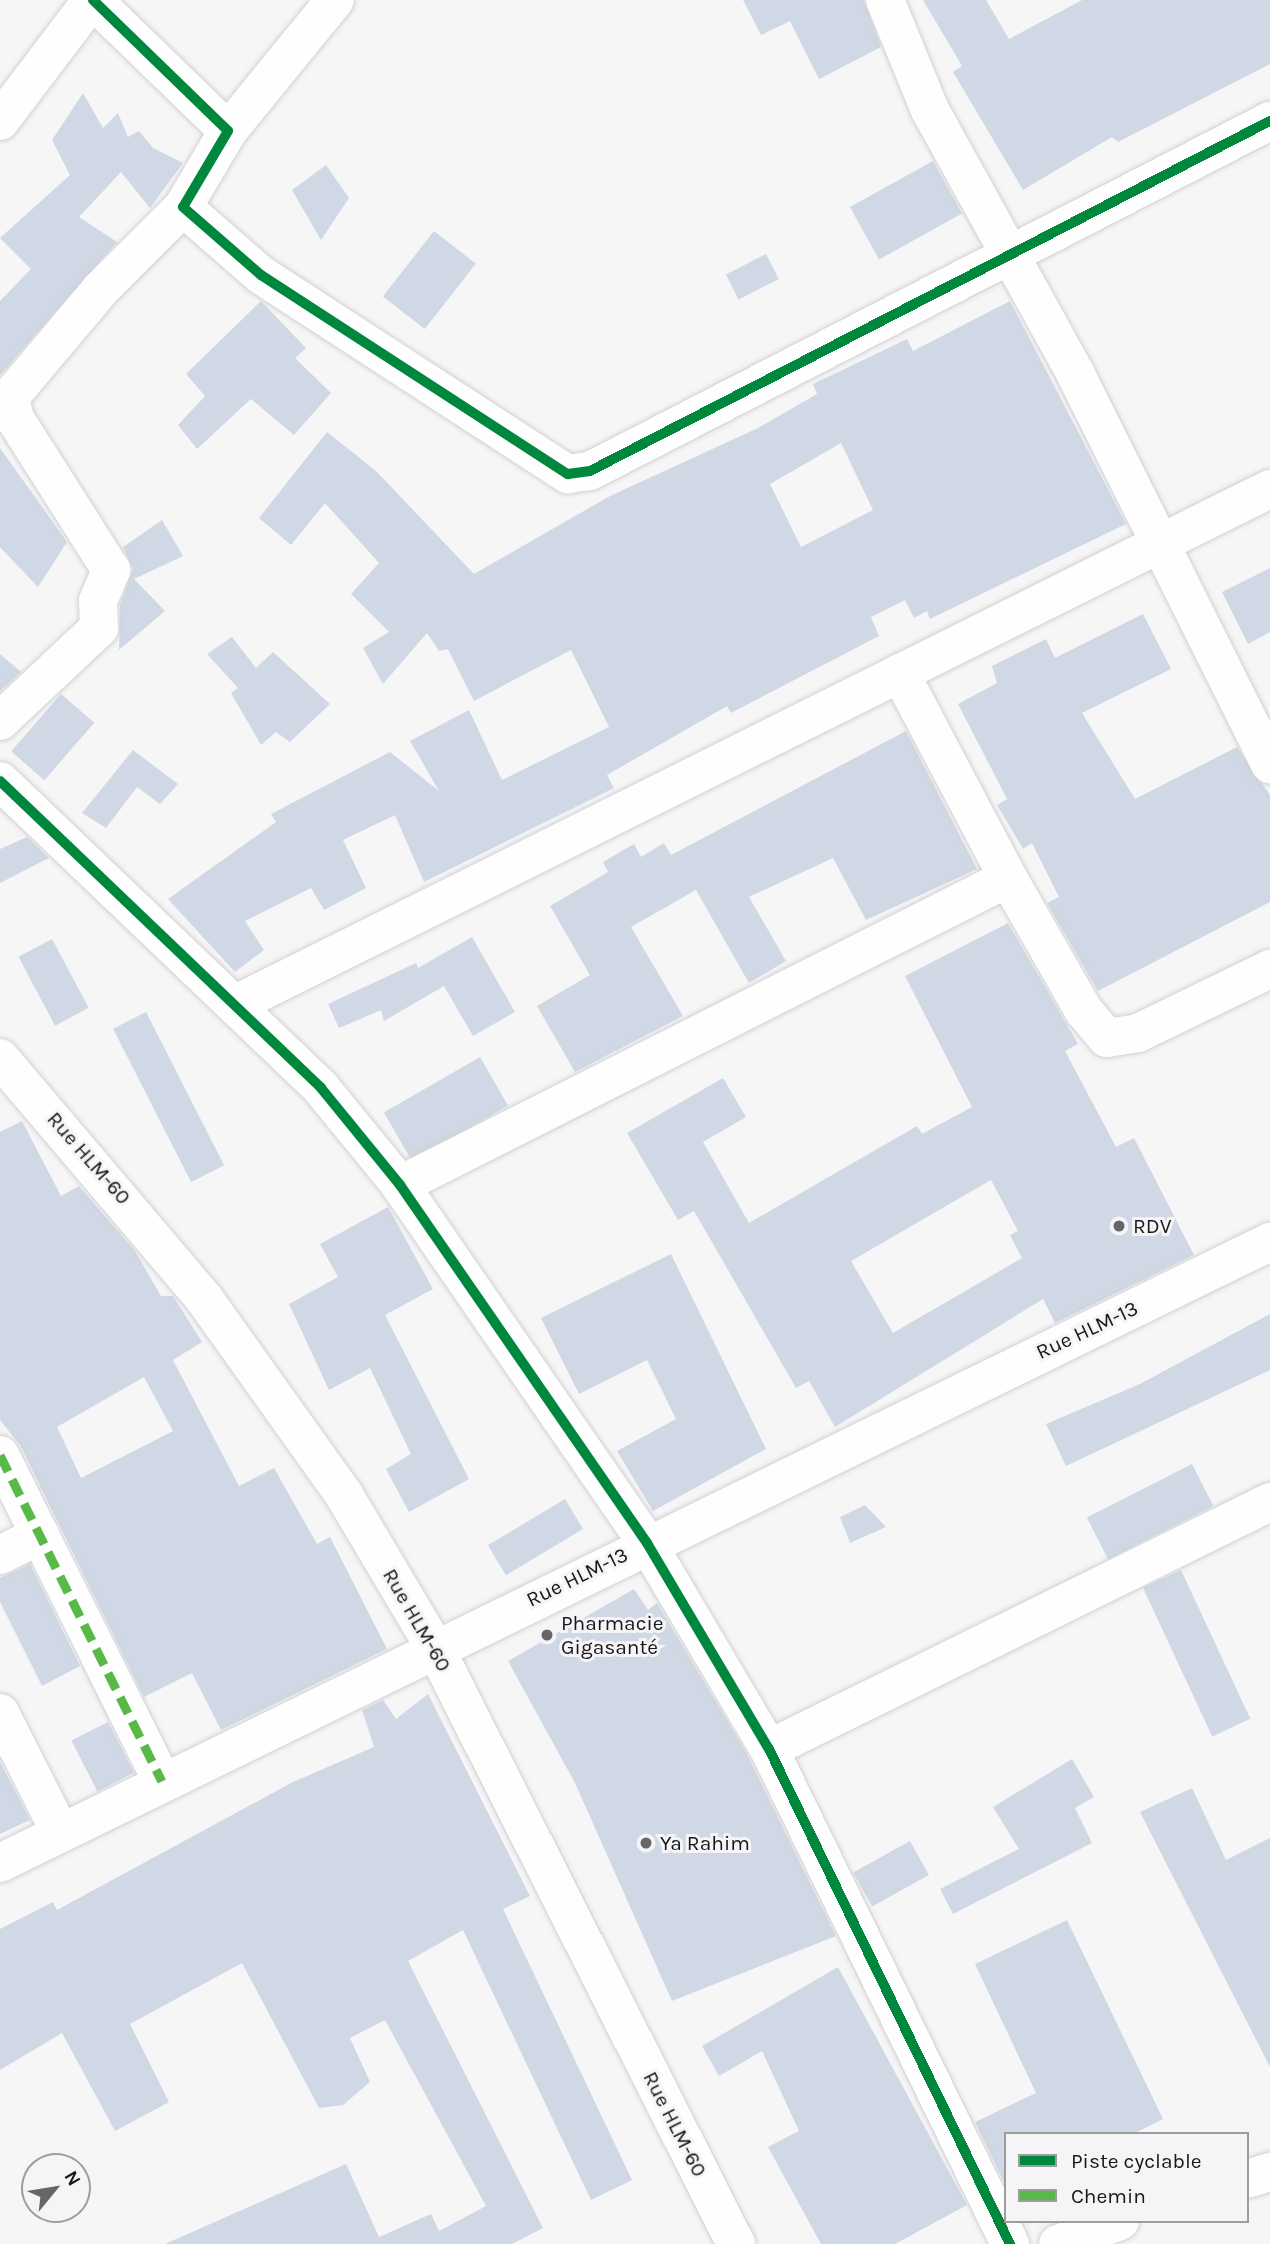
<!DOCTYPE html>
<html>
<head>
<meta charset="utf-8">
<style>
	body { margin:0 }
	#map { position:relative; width:1270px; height:2244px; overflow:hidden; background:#f6f6f7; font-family:Karla,sans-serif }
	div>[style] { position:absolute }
	.building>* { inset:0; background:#cfd8e4; transform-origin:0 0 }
	.roads { filter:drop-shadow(0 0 2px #d1d1d2) drop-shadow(0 0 2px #d1d1d2) }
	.street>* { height:38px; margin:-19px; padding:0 19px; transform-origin:19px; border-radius:19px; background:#fefefe }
	.secondary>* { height:38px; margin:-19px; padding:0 19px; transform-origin:19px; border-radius:19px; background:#fefefe }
	.highway>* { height:38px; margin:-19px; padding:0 19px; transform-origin:19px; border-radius:19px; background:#fefefe }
	.quiet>* { height:9px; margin-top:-4.5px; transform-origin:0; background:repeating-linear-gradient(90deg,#58b947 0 18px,transparent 0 27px) }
	.cycleway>* { height:10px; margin:-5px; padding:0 5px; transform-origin:5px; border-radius:5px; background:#00873e }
	.dots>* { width:19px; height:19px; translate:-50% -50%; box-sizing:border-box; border:4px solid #f5f5f8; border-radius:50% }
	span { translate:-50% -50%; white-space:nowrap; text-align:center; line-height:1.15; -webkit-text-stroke:6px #f5f5f8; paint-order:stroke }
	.street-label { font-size:21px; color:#181819 }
	.poi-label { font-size:21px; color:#181819 }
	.left { translate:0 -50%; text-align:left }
	.legend { position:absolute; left:1004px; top:2132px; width:245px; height:91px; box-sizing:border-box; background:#f5f5f8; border:2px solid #9d9d9f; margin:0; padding:9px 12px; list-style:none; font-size:21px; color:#181819 }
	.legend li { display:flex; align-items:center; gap:14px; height:35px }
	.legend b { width:35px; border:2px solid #9d9d9f }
	.north { position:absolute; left:21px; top:2153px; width:70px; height:70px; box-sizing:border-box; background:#f5f5f8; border:2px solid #9d9d9f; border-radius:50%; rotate:60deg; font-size:19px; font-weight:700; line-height:28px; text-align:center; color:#181819 }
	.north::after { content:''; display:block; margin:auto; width:24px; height:32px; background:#666667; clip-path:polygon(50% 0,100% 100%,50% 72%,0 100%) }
</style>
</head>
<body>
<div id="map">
	<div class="building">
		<i style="clip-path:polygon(743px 0,864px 0,881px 47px,819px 79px,790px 21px,761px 35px)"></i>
		<i style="clip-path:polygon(923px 0,986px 0,1009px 39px,1082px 0,1270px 0,1270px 64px,1118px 142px,1112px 137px,1023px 190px,953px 72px,962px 66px)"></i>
		<i style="clip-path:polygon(83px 93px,103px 128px,118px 113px,128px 137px,139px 131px,153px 148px,183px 163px,150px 208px,121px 172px,79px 217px,117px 242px,0 375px,0 301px,31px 269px,0 238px,70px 175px,52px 140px)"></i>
		<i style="left:933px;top:161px;width:60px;height:95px;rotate:61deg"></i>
		<i style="clip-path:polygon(326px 165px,349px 198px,321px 240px,292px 190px)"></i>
		<i style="left:434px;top:231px;width:53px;height:83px;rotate:38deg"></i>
		<i style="left:766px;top:254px;width:28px;height:45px;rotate:63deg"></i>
		<i style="clip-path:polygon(261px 301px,306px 348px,295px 358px,331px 393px,294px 435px,251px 399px,197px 449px,178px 425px,205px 396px,186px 374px)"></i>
		<i style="clip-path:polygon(evenodd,1010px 301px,1126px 524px,930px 619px,927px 611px,914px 618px,905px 600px,871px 617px,879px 636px,731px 713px,727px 706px,607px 775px,614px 788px,424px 882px,395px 815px,343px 840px,366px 888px,324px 910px,311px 888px,245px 921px,264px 950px,235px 972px,168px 899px,276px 822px,271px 814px,390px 752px,439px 791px,410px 741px,469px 710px,502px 780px,609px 727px,571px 650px,474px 701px,448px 649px,439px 651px,427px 633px,383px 684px,363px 648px,389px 632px,351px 594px,379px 563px,325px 503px,291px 545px,259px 518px,327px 432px,376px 471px,474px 574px,610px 496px,758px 428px,817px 394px,813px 384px,907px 339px,913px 351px,1010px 301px,841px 443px,873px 510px,801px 547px,770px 484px,841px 443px)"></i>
		<i style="clip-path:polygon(0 448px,67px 542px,38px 587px,0 547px)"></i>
		<i style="clip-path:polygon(162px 520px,183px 556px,134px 579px,165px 611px,119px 650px,120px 605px,133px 569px,123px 547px)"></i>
		<i style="clip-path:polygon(1270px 568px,1270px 632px,1248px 644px,1222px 592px)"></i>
		<i style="clip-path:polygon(1143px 614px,1171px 669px,1082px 713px,1135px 799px,1237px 747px,1270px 795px,1270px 902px,1098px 991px,1047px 903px,1059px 897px,1032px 843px,1023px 849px,997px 805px,1007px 799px,958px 704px,997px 683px,992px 666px,1046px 639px,1055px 658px)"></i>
		<i style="clip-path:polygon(232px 637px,256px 668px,273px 652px,330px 704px,290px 742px,276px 732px,261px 745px,231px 693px,238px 688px,207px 654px)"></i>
		<i style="clip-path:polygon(0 654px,21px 672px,0 691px)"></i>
		<i style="left:61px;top:694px;width:44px;height:76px;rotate:41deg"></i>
		<i style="clip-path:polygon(906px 731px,977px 869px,866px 920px,833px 858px,749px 897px,786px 961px,749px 983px,696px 890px,631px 927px,683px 1016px,575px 1072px,537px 1006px,590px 975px,550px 906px,608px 872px,603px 862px,634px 844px,641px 857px,664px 843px,671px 855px)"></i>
		<i style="clip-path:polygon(133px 750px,178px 784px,160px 804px,137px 787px,106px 828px,82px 813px)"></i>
		<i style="clip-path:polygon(27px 837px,49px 858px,0 883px,0 849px)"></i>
		<i style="clip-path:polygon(evenodd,1008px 923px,1078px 1044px,1065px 1051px,1116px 1147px,1134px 1138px,1194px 1255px,1055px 1323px,1043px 1299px,835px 1427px,809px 1381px,796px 1388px,694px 1211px,678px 1220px,627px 1133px,723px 1078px,746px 1117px,703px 1142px,749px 1223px,917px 1126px,922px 1134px,972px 1107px,905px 976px,1008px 923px,991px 1180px,1018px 1231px,1010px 1235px,1022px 1258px,893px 1333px,851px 1261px,991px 1180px)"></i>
		<i style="clip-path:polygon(472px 937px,515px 1012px,473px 1036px,444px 986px,384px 1021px,381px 1010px,339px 1028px,328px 1004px,416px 963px,418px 968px)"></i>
		<i style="left:52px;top:939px;width:78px;height:38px;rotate:62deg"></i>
		<i style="left:146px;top:1012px;width:172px;height:37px;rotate:63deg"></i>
		<i style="left:480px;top:1057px;width:56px;height:111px;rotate:60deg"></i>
		<i style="clip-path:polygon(evenodd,22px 1121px,61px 1196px,79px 1186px,135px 1251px,161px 1296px,173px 1296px,202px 1342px,173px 1360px,239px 1486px,274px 1468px,317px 1544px,330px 1537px,387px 1649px,221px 1730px,192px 1673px,144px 1697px,20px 1445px,0 1420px,0 1132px,22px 1121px,144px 1377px,173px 1431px,81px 1478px,57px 1427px,144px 1377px)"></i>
		<i style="clip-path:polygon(388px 1207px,433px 1289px,385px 1315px,469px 1479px,409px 1512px,386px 1469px,411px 1454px,370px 1368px,329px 1390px,289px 1304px,338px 1277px,320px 1244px)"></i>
		<i style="clip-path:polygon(671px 1254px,766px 1449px,653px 1511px,617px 1451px,676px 1419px,647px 1360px,579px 1394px,541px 1318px)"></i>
		<i style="clip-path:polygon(1270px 1314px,1270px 1370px,1066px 1466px,1046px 1424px,1140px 1384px)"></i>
		<i style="left:1192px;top:1464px;width:47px;height:118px;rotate:63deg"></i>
		<i style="left:565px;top:1499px;width:35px;height:90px;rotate:59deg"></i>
		<i style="clip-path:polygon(865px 1505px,886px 1527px,850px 1543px,840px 1517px)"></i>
		<i style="clip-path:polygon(30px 1564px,80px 1666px,42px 1686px,0 1602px,0 1578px)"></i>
		<i style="left:1181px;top:1570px;width:164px;height:42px;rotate:65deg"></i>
		<i style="clip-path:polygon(634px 1589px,648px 1610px,657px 1603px,747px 1754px,836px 1936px,672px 2001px,575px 1783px,508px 1661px)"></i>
		<i style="clip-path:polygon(428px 1694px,530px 1896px,503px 1909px,632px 2180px,591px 2200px,463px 1930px,408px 1961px,543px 2228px,512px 2244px,165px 2244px,346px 2164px,379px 2237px,431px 2214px,439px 2231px,486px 2206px,385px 2020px,350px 2038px,370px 2082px,343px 2105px,319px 2108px,242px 1963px,130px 2024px,169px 2102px,115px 2131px,62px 2033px,0 2070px,0 1929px,53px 1902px,57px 1910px,293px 1782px,374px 1747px,362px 1710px,383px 1700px,396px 1719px)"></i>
		<i style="left:108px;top:1722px;width:57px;height:41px;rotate:63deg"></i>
		<i style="clip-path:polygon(1072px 1759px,1094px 1797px,1075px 1808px,1092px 1843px,953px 1914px,940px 1889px,1019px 1849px,993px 1807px)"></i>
		<i style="clip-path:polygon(0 1762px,30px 1820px,0 1834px)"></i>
		<i style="clip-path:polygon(1192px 1788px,1226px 1860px,1270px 1838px,1270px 2067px,1140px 1812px)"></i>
		<i style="left:910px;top:1841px;width:39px;height:65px;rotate:61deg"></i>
		<i style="clip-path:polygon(1067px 1920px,1163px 2119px,1133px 2134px,1006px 2134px,1004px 2182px,975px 2122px,1036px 2093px,975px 1964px)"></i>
		<i style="clip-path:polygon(838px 1967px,967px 2205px,895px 2244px,821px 2244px,768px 2147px,799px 2131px,762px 2051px,719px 2076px,702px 2046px)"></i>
	</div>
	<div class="roads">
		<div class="street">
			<i style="left:93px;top:0;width:188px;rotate:44.1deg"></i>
			<i style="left:228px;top:131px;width:88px;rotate:120.6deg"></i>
			<i style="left:183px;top:207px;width:103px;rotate:41.1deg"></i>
			<i style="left:261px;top:275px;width:366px;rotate:33deg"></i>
			<i style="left:568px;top:474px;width:22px;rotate:-8deg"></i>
			<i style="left:590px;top:471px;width:765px;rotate:-27.24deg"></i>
			<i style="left:885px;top:0;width:119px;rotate:67.8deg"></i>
			<i style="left:930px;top:110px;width:303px;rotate:61.1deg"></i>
			<i style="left:1076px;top:375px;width:435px;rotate:63.5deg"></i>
			<i style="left:0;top:121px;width:152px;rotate:-52.8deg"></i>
			<i style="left:228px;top:131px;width:169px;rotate:-50.8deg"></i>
			<i style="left:900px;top:673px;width:232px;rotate:62.2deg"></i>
			<i style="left:1008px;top:878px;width:153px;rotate:60.3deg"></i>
			<i style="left:1084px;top:1011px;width:35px;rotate:50deg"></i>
			<i style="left:1107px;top:1038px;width:31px;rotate:-9deg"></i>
			<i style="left:1138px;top:1033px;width:147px;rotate:-25.9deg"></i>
			<i style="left:0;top:721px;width:136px;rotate:-43.2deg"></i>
			<i style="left:99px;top:628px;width:27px;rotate:-92deg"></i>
			<i style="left:98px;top:601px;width:34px;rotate:-67deg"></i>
			<i style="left:111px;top:570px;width:179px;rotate:-122.4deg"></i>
			<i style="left:15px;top:419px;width:23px;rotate:-103deg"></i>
			<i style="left:10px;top:397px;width:140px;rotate:-49.9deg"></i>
			<i style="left:100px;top:290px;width:117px;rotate:-45deg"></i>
			<i style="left:0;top:781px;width:444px;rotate:43.7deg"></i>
			<i style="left:321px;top:1088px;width:125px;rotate:50.8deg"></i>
			<i style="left:400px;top:1185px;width:435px;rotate:55.4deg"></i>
			<i style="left:647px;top:1543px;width:239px;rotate:59.4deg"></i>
			<i style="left:769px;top:1749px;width:551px;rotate:64.04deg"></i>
			<i style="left:238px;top:1003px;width:1153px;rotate:-26.48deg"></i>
			<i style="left:400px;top:1185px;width:681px;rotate:-26.79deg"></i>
			<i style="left:0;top:1455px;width:364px;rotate:63.6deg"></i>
			<i style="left:0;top:1555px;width:45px;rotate:-26.6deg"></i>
			<i style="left:0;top:1713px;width:133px;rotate:63.2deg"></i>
			<i style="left:769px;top:1749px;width:559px;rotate:-26.24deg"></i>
			<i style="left:0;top:1863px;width:1414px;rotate:-26.06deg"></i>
		</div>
		<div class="secondary">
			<i style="left:0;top:1058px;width:317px;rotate:49.7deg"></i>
			<i style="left:205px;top:1300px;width:239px;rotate:54.5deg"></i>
			<i style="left:344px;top:1495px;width:178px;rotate:59.3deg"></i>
			<i style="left:435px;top:1648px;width:668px;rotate:63.2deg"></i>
		</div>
		<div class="highway">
			<i style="left:1247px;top:2179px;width:24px;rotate:-17deg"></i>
			<i style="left:1058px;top:2244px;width:66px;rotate:-20.4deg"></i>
		</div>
	</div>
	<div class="quiet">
		<i style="left:0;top:1455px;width:364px;rotate:63.6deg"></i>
	</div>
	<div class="cycleway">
		<i style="left:93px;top:0;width:188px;rotate:44.1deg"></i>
		<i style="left:228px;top:131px;width:88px;rotate:120.6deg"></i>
		<i style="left:183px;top:207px;width:103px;rotate:41.1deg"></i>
		<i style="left:261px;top:275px;width:366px;rotate:33deg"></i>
		<i style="left:568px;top:474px;width:22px;rotate:-8deg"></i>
		<i style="left:590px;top:471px;width:765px;rotate:-27.24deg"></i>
		<i style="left:0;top:781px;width:444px;rotate:43.7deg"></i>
		<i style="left:321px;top:1088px;width:125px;rotate:50.8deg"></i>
		<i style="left:400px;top:1185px;width:435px;rotate:55.4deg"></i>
		<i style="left:647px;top:1543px;width:239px;rotate:59.4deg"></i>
		<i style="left:769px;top:1749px;width:551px;rotate:64.04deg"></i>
	</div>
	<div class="dots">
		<i style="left:1119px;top:1226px;background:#666667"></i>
		<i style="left:547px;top:1635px;background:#666667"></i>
		<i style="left:646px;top:1843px;background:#666667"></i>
	</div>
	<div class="street-label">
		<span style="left:89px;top:1158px;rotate:49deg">Rue HLM-60</span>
		<span style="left:1087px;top:1330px;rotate:-25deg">Rue HLM-13</span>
		<span style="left:577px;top:1577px;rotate:-26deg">Rue HLM-13</span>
		<span style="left:417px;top:1620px;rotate:60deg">Rue HLM-60</span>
		<span style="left:675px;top:2124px;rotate:63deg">Rue HLM-60</span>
	</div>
	<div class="poi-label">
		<span class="left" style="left:1133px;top:1226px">RDV</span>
		<span class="left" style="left:561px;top:1635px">Pharmacie<br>Gigasanté</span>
		<span class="left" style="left:660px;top:1843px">Ya Rahim</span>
	</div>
	<ul class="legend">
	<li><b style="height:9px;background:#00873e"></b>Piste cyclable</li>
	<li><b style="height:9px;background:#58b947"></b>Chemin</li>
	</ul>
	<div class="north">N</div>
</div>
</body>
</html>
